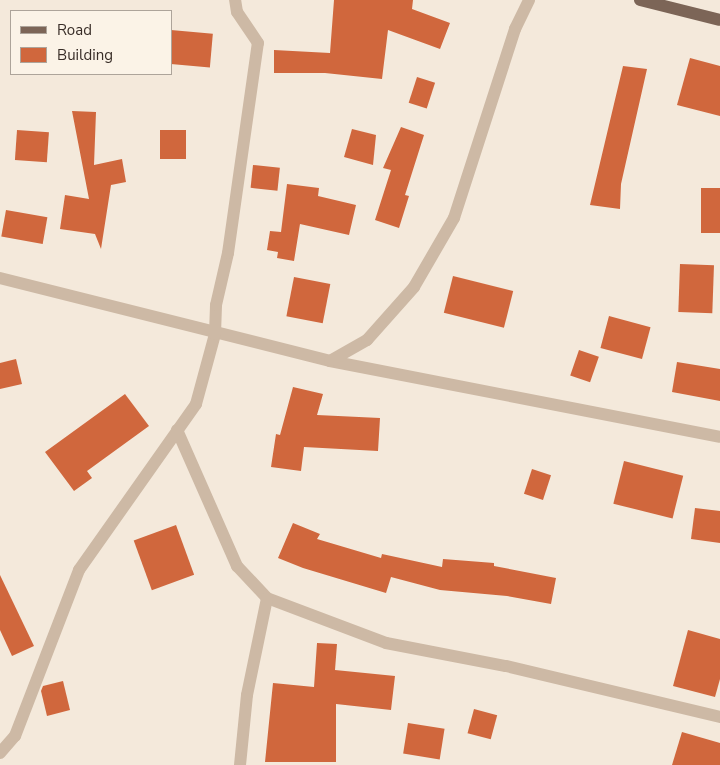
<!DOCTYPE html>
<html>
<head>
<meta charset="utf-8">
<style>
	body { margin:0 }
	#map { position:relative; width:720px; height:765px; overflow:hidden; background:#f4e9db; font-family:"Nunito Sans",sans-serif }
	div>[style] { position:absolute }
	.building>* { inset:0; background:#d0673d; transform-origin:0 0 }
	.minor>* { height:12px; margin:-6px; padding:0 6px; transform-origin:6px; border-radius:6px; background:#cdb9a5 }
	.primary>* { height:12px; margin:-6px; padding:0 6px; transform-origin:6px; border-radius:6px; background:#7c6557 }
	span { translate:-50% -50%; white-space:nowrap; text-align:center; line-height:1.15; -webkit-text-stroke:4.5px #fbf3e7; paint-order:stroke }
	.legend { position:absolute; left:10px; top:10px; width:162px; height:65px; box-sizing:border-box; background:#fbf3e7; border:1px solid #ada49a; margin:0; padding:6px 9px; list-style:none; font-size:15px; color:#382d27 }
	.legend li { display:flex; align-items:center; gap:10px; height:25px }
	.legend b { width:25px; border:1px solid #ada49a }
</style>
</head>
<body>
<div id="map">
	<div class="building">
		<i style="clip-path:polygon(334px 0,413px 0,412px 9px,450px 23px,440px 49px,388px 30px,382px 79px,325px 73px,274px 73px,274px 50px,330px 53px)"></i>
		<i style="left:171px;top:30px;width:42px;height:34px;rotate:5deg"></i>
		<i style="clip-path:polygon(690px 58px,720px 66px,720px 116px,677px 105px)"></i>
		<i style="clip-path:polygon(623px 66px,647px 69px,621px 184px,620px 209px,590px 205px)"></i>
		<i style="left:417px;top:77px;width:19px;height:27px;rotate:18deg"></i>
		<i style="clip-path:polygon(72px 111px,96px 112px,94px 165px,122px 159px,126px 182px,111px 185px,101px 249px,95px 234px,60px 229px,65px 195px,89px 199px)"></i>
		<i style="clip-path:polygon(401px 127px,424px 135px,405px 195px,409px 196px,399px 228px,375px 220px,391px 170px,383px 168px)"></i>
		<i style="clip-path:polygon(352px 129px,376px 135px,373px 165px,344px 157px)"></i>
		<i style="left:17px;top:130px;width:32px;height:30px;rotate:4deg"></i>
		<i style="left:160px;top:130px;width:26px;height:29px"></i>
		<i style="left:253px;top:165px;width:27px;height:23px;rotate:6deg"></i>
		<i style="clip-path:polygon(287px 184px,319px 188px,318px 196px,356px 205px,349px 235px,300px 224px,294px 261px,277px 258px,278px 252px,267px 250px,270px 231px,281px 232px)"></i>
		<i style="left:701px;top:188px;width:19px;height:45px"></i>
		<i style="left:6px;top:210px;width:42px;height:27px;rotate:10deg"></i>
		<i style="left:680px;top:264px;width:34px;height:48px;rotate:2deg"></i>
		<i style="left:453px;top:276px;width:62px;height:38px;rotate:14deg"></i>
		<i style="left:294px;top:277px;width:37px;height:40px;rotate:11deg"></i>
		<i style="left:609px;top:316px;width:43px;height:33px;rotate:15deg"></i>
		<i style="left:579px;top:350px;width:21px;height:27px;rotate:19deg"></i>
		<i style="clip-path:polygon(16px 359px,22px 384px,0 389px,0 363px)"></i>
		<i style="clip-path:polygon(677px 362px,720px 369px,720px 401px,672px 392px)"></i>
		<i style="clip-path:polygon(293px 387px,323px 394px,317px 415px,380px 418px,378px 451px,304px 447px,301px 471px,271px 467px,276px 434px,280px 435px)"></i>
		<i style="clip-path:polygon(125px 394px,149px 426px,87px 471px,92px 478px,74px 491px,45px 452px)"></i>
		<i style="left:624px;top:461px;width:61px;height:44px;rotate:14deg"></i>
		<i style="left:532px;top:469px;width:20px;height:26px;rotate:18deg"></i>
		<i style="clip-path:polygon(695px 508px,720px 511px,720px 543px,691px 539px)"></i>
		<i style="clip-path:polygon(293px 523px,320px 534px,317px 539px,381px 558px,382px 554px,442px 567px,443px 559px,494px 563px,494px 566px,556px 578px,551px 604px,507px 596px,440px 590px,391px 577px,386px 593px,303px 568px,278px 558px)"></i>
		<i style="left:176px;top:525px;width:53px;height:45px;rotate:70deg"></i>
		<i style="clip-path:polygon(0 575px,34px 646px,12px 656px,0 630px)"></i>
		<i style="clip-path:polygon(688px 630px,720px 639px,720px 679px,715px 697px,673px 686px)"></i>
		<i style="clip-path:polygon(317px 643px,337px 644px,335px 670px,395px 676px,391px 710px,336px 704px,336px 762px,265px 762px,273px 683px,314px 687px)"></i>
		<i style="clip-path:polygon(63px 681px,70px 710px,47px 716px,41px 691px,43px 686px)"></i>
		<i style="left:474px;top:709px;width:24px;height:25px;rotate:15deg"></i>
		<i style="left:408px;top:723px;width:37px;height:31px;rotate:9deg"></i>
		<i style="clip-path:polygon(682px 732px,720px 743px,720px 765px,672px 765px)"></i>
	</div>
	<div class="minor">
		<i style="left:0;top:278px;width:340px;rotate:14.1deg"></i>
		<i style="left:330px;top:361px;width:397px;rotate:11deg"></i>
		<i style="left:330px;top:361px;width:43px;rotate:-29.6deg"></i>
		<i style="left:367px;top:340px;width:71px;rotate:-48.4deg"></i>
		<i style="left:414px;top:287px;width:80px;rotate:-59.9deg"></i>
		<i style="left:454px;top:218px;width:199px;rotate:-72.1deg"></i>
		<i style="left:515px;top:29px;width:32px;rotate:-64deg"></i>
		<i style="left:177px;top:430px;width:149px;rotate:66.2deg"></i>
		<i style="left:237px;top:566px;width:44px;rotate:46.8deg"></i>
		<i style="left:267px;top:598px;width:127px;rotate:20.7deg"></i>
		<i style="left:386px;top:643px;width:122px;rotate:10.9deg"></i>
		<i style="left:506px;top:666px;width:220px;rotate:13.4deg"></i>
		<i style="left:0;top:753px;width:23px;rotate:-49deg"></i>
		<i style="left:15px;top:736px;width:178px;rotate:-68.9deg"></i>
		<i style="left:79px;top:570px;width:203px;rotate:-54.8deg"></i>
		<i style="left:196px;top:404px;width:73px;rotate:-74.8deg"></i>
		<i style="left:215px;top:334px;width:29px;rotate:-88deg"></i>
		<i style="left:216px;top:305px;width:53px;rotate:-77deg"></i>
		<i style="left:228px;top:253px;width:212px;rotate:-81.9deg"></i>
		<i style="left:258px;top:43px;width:37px;rotate:-124deg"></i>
		<i style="left:237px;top:12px;width:12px;rotate:-99deg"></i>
		<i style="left:240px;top:765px;width:70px;rotate:-84.3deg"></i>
		<i style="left:247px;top:695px;width:99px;rotate:-78.3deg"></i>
	</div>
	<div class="primary">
		<i style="left:640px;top:0;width:82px;rotate:14deg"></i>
	</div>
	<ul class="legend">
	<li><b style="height:6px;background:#7c6557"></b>Road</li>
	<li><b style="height:14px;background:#d0673d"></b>Building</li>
	</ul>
</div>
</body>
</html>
